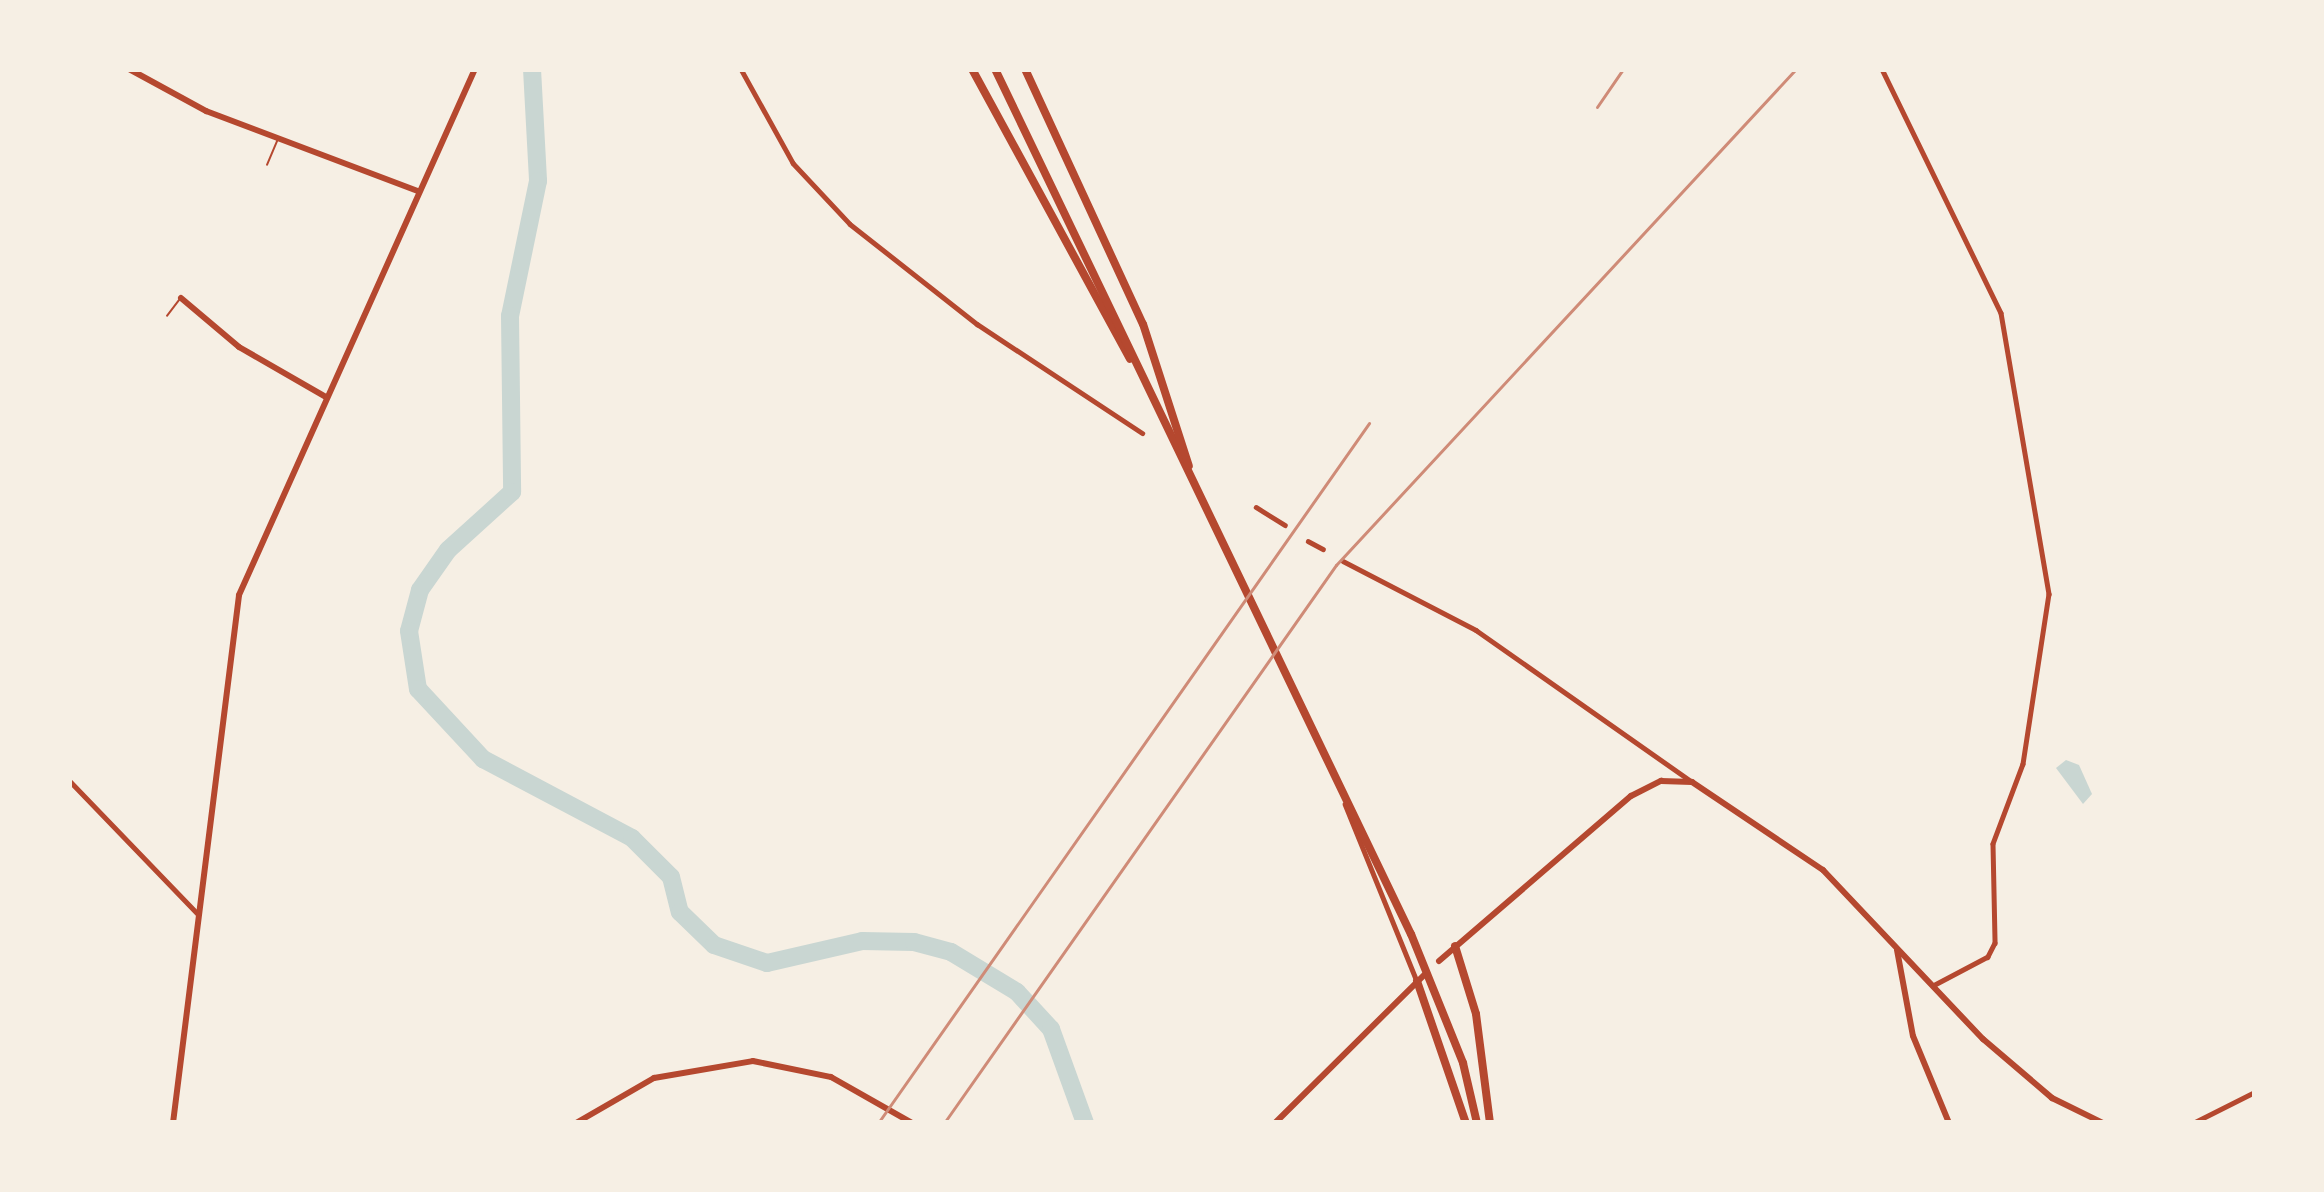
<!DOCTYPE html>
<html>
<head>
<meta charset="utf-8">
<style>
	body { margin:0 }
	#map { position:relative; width:2324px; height:1192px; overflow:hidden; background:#f6efe4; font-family:"Sofia Sans Condensed",sans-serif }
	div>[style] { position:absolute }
	.water>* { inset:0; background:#c9d6d2 }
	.river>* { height:18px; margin:-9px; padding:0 9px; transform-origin:9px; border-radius:9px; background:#c9d6d2 }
	.service>* { height:1.5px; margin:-0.75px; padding:0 0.75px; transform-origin:0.75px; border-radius:0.75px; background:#b5482f }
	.minor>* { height:4.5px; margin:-2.25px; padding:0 2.25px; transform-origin:2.25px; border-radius:2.25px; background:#b5482f }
	.tertiary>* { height:6px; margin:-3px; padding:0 3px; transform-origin:3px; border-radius:3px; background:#b5482f }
	.secondary>* { height:6px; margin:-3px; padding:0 3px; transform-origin:3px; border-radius:3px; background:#b5482f }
	.trunk>* { height:8px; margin:-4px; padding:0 4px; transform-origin:4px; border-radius:4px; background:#b5482f }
	.rail>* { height:3px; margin:-1.5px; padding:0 1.5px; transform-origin:1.5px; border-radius:1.5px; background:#cf8b77 }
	span { translate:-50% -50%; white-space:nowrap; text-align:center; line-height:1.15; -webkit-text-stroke:10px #f6efe4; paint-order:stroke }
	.frame { position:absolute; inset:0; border:72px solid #f6efe4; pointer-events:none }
</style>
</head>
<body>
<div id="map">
	<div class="water">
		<i style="clip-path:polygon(2066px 760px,2079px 765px,2092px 794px,2083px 804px,2056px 768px)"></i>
	</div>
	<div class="river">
		<i style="left:532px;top:69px;width:112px;rotate:86.9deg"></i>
		<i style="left:538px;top:181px;width:138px;rotate:101.7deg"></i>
		<i style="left:510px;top:316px;width:176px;rotate:89.3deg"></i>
		<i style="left:512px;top:492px;width:86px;rotate:137.8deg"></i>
		<i style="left:448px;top:550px;width:49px;rotate:125deg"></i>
		<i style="left:420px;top:590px;width:42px;rotate:105deg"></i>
		<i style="left:409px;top:631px;width:59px;rotate:81.2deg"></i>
		<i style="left:418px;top:689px;width:96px;rotate:47.1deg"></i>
		<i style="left:483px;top:759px;width:169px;rotate:27.9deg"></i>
		<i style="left:632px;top:838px;width:55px;rotate:45deg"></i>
		<i style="left:671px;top:877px;width:36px;rotate:76deg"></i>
		<i style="left:680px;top:912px;width:47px;rotate:44.1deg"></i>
		<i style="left:714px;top:945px;width:56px;rotate:18.8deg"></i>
		<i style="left:767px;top:963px;width:98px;rotate:-13deg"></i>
		<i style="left:862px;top:941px;width:52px;rotate:1.1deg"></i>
		<i style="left:914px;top:942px;width:38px;rotate:15deg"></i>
		<i style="left:951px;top:952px;width:77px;rotate:31.2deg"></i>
		<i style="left:1017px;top:992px;width:50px;rotate:47.4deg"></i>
		<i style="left:1051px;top:1029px;width:100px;rotate:70.1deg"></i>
	</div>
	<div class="service">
		<i style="left:267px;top:165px;width:26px;rotate:-67deg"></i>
		<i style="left:167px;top:316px;width:20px;rotate:-53deg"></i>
	</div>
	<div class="minor">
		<i style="left:741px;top:69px;width:107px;rotate:61deg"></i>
		<i style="left:793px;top:163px;width:83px;rotate:46.9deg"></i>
		<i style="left:850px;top:224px;width:162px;rotate:38.2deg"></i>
		<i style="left:977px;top:324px;width:198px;rotate:33.4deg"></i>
		<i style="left:1882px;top:69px;width:271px;rotate:64deg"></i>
		<i style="left:2001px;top:313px;width:285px;rotate:80.3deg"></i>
		<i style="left:2049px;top:594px;width:172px;rotate:98.7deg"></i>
		<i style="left:2023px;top:764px;width:85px;rotate:110.6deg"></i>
		<i style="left:1993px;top:844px;width:99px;rotate:88.8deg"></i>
		<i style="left:1995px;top:943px;width:16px;rotate:117deg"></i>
		<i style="left:1988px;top:957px;width:60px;rotate:152.2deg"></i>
		<i style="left:1256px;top:507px;width:34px;rotate:32deg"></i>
		<i style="left:1308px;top:541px;width:17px;rotate:28deg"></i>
		<i style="left:1343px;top:561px;width:150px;rotate:27.4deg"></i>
		<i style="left:1476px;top:630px;width:264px;rotate:35.1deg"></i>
		<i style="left:69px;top:780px;width:186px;rotate:46.1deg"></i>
		<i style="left:1345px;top:804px;width:191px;rotate:67.9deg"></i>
		<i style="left:2193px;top:1123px;width:69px;rotate:-26.6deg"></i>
	</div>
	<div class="tertiary">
		<i style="left:129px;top:69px;width:88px;rotate:28.6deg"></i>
		<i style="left:206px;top:111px;width:227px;rotate:20.7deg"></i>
		<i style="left:181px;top:298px;width:76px;rotate:40.2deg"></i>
		<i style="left:239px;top:347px;width:100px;rotate:29.9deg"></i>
		<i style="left:1897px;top:950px;width:87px;rotate:79.5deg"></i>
		<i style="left:1913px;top:1036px;width:94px;rotate:67.5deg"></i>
	</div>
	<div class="secondary">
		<i style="left:1439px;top:961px;width:253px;rotate:-40.7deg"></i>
		<i style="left:1631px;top:796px;width:34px;rotate:-27deg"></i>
		<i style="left:1661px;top:781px;width:31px;rotate:2deg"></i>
		<i style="left:1692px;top:782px;width:158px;rotate:33.9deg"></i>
		<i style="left:1823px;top:870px;width:233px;rotate:46.6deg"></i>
		<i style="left:1983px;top:1039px;width:91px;rotate:40.5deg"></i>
		<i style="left:2052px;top:1098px;width:57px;rotate:26.1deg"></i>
		<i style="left:173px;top:1123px;width:532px;rotate:-82.87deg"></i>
		<i style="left:239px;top:595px;width:577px;rotate:-65.84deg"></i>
		<i style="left:576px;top:1123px;width:90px;rotate:-30deg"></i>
		<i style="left:654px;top:1078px;width:100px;rotate:-9.7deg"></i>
		<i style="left:753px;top:1061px;width:80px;rotate:11.6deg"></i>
		<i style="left:831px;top:1077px;width:93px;rotate:29.6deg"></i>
		<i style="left:1275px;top:1123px;width:210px;rotate:-44.8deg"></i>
	</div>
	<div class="trunk">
		<i style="left:972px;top:69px;width:330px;rotate:61.4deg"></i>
		<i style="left:995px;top:69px;width:960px;rotate:64.32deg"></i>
		<i style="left:1411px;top:934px;width:139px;rotate:68deg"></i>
		<i style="left:1463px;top:1063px;width:62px;rotate:76.9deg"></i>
		<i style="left:1025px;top:69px;width:281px;rotate:65.2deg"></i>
		<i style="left:1143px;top:324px;width:149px;rotate:72.1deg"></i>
		<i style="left:1455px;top:946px;width:71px;rotate:72.8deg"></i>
		<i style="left:1476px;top:1014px;width:110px;rotate:82.7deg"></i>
		<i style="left:1417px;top:981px;width:150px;rotate:71deg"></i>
	</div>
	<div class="rail">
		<i style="left:1597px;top:107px;width:46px;rotate:-55.6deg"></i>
		<i style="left:878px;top:1123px;width:855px;rotate:-54.95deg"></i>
		<i style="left:944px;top:1123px;width:682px;rotate:-54.91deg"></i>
		<i style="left:1336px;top:565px;width:676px;rotate:-47.16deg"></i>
	</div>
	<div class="frame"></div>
</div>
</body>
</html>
